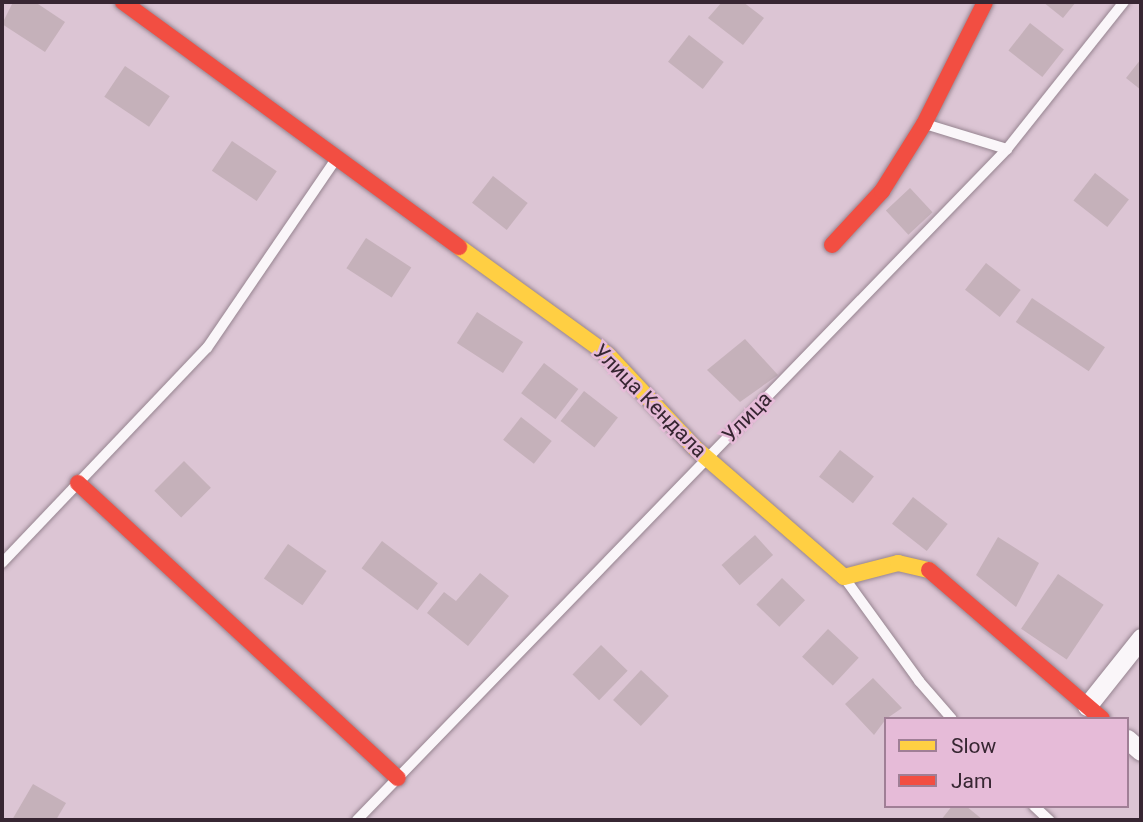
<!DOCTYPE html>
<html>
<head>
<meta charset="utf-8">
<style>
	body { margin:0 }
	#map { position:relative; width:1143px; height:822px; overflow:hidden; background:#dcc5d4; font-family:Roboto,sans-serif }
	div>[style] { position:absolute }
	.building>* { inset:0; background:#c5b1ba; transform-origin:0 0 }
	.roads { filter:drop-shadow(0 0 2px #968490) drop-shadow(0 0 2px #968490) }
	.lane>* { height:10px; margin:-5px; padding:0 5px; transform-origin:5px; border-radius:5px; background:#faf6f9 }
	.street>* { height:19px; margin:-9.5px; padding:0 9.5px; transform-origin:9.5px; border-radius:9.5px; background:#faf6f9 }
	.slow>* { height:16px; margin:-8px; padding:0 8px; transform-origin:8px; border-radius:8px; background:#ffcf43 }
	.jam>* { height:16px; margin:-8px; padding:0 8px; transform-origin:8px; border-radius:8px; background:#f24e42 }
	span { translate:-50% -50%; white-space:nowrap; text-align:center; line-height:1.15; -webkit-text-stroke:5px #e6bbd8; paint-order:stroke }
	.street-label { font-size:21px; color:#372632 }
	.frame { position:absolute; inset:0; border:4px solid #372632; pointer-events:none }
	.legend { position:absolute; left:884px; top:717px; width:245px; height:91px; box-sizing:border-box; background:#e6bbd8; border:2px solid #a07f96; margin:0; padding:9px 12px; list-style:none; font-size:21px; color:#372632 }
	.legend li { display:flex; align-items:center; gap:14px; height:35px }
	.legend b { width:35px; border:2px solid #a07f96 }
</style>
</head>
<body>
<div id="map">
	<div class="building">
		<i style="clip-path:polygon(13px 2px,35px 2px,65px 22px,45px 52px,2px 24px)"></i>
		<i style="clip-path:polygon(722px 2px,743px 2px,764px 18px,743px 45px,708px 18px)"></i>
		<i style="clip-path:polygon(1043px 2px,1076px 2px,1063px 18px)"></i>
		<i style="left:1030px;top:23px;width:43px;height:35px;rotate:38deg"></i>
		<i style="left:689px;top:35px;width:44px;height:34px;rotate:38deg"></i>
		<i style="clip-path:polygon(1141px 59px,1141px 90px,1126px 78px)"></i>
		<i style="left:125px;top:66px;width:54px;height:37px;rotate:34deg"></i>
		<i style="left:232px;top:141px;width:54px;height:36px;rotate:34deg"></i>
		<i style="left:1095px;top:173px;width:43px;height:35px;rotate:38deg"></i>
		<i style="left:493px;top:176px;width:44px;height:34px;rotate:38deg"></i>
		<i style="left:910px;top:188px;width:33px;height:33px;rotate:47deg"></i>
		<i style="left:366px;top:238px;width:54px;height:36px;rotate:33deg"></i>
		<i style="left:986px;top:263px;width:44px;height:34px;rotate:38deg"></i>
		<i style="left:1032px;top:298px;width:88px;height:29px;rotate:34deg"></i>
		<i style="left:477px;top:312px;width:55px;height:37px;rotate:33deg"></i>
		<i style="clip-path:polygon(745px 339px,778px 375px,740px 402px,707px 370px)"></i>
		<i style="left:544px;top:363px;width:43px;height:38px;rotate:37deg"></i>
		<i style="left:584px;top:391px;width:43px;height:38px;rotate:38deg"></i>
		<i style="left:521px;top:417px;width:39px;height:29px;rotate:38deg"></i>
		<i style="left:840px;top:450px;width:43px;height:34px;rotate:38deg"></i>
		<i style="left:184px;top:461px;width:38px;height:42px;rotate:45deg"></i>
		<i style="left:913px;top:497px;width:44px;height:34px;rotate:38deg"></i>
		<i style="left:755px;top:535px;width:27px;height:45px;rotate:48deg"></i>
		<i style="clip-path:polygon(998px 537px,1039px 563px,1016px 607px,976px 575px)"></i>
		<i style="left:382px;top:541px;width:70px;height:34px;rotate:37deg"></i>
		<i style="left:288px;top:544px;width:47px;height:42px;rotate:35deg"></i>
		<i style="clip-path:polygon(480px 573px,509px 596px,468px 646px,427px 613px,444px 592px,456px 601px)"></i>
		<i style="left:1058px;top:574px;width:55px;height:66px;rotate:34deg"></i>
		<i style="left:782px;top:578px;width:32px;height:37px;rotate:44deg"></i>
		<i style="left:828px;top:629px;width:42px;height:38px;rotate:43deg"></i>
		<i style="left:601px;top:645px;width:37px;height:41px;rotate:44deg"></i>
		<i style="left:641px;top:670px;width:38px;height:41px;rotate:43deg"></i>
		<i style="clip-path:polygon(873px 678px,902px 708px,886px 719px,874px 735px,845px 704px)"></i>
		<i style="clip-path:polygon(33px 784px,66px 803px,56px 820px,12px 820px)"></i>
		<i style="clip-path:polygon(952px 806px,966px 806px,983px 820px,941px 820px)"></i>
	</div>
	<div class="roads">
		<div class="lane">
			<i style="left:925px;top:124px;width:86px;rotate:17deg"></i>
			<i style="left:2px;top:563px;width:297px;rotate:-46.4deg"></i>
			<i style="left:207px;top:348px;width:229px;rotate:-55.7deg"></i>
			<i style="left:846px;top:580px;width:125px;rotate:54.1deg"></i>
			<i style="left:919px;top:681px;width:50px;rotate:49deg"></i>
			<i style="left:1034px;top:806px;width:21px;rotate:43deg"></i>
			<i style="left:357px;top:820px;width:934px;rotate:-45.91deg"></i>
			<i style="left:1007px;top:149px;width:188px;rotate:-51.5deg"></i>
		</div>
		<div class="street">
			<i style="left:1087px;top:706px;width:87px;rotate:-51.5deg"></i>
			<i style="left:1127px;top:739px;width:18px;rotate:41deg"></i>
		</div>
		<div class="slow">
			<i style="left:459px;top:247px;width:184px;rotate:35.9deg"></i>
			<i style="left:608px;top:355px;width:126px;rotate:46.9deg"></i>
			<i style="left:694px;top:447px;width:198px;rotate:40.9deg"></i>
			<i style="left:844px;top:577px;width:56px;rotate:-14.5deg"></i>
			<i style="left:898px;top:563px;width:32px;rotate:13deg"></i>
		</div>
		<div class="jam">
			<i style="left:123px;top:2px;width:416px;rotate:36.1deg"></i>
			<i style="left:832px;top:245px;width:74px;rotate:-47.2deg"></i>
			<i style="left:882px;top:191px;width:79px;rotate:-57.9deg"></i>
			<i style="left:924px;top:124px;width:136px;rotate:-63.4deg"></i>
			<i style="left:78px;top:483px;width:435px;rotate:42.7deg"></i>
			<i style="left:929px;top:570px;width:228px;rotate:40.7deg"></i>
		</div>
	</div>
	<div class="street-label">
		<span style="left:650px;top:401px;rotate:45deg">Улица Кендала</span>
		<span style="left:747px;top:417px;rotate:-46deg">Улица</span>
	</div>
	<div class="frame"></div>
	<ul class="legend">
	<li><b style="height:9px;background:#ffcf43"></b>Slow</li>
	<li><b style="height:9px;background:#f24e42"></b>Jam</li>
	</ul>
</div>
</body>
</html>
